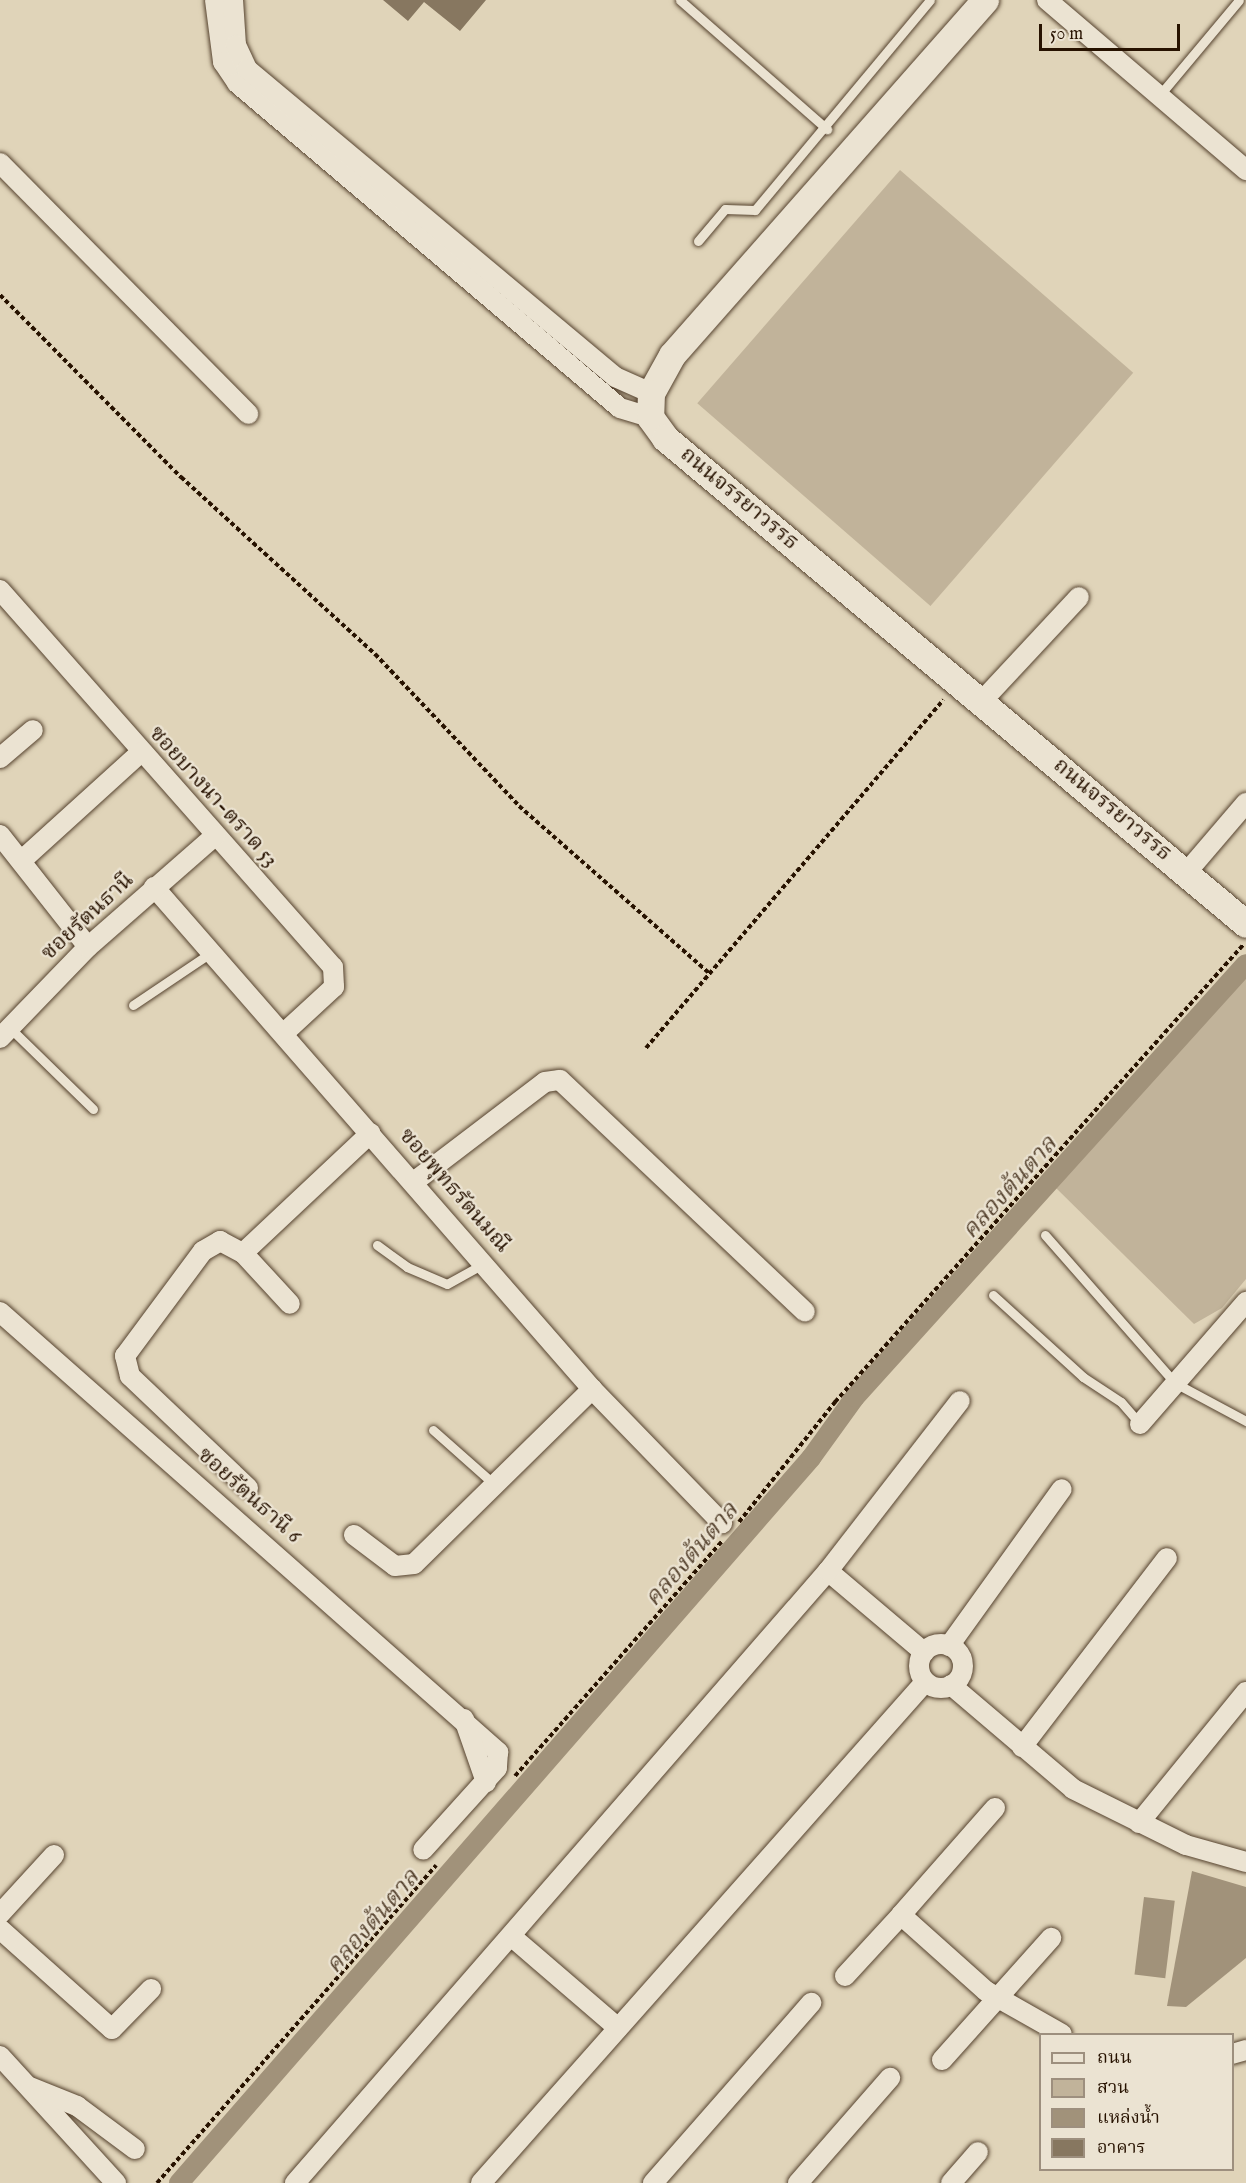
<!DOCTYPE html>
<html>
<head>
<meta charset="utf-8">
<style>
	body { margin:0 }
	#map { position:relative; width:1246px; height:2183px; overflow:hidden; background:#e0d4b9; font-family:"IM FELL English","Noto Serif Thai",serif }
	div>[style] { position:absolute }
	.green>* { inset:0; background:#c1b39a; transform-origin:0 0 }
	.water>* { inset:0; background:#a1927a; transform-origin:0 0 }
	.canal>* { height:20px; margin:-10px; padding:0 10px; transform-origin:10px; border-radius:10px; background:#a1927a }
	.building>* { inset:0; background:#877760 }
	.path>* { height:4px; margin-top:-2px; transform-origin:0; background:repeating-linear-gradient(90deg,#271200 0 4.5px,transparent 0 7.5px) }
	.roads { filter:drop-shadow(0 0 2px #55422e) drop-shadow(0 0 2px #55422e) }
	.lane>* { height:9px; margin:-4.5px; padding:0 4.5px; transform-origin:4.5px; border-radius:4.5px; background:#ebe3d2 }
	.street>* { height:20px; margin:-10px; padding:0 10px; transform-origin:10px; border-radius:10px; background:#ebe3d2 }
	.street>.ring { margin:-10px; padding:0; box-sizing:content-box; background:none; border:20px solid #ebe3d2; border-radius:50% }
	.secondary>* { height:27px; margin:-13.5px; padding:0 13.5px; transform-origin:13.5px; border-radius:13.5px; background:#ebe3d2 }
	span { translate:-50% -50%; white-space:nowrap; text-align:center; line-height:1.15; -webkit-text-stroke:4.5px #ebe3d2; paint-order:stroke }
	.street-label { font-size:22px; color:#271200 }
	.water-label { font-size:24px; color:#584531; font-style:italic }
	.legend { position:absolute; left:1039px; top:2033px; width:195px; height:138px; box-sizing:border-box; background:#ebe3d2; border:2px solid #9d8f7e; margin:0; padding:8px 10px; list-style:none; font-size:18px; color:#271200 }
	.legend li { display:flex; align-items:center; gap:12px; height:30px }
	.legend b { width:30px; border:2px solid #9d8f7e }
	.scale { position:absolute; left:1039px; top:24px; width:141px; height:27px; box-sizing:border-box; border:3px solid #271200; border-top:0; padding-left:8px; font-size:18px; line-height:21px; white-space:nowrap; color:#271200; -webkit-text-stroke:4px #ebe3d2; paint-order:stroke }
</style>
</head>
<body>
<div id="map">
	<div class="green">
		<i style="left:900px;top:170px;width:309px;height:309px;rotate:41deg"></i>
		<i style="clip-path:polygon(1246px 974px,1246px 1279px,1222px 1308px,1194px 1324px,1055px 1187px)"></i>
	</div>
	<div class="water">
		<i style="clip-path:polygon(1192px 1871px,1246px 1887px,1246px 1958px,1186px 2007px,1167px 2006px)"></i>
		<i style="left:1144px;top:1897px;width:31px;height:78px;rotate:7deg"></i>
	</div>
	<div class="canal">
		<i style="left:179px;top:2183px;width:962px;rotate:-48.92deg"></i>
		<i style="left:811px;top:1458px;width:75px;rotate:-54.2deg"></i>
		<i style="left:855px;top:1397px;width:583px;rotate:-47.92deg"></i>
	</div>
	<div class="building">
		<i style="clip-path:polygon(383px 0,486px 0,460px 31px,424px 2px,408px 21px)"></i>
	</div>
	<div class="path">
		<i style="left:0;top:295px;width:257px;rotate:45.2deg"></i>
		<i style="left:181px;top:477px;width:263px;rotate:42.4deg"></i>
		<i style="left:375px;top:654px;width:209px;rotate:46.5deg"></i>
		<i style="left:519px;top:806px;width:254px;rotate:41.3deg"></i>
		<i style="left:646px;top:1048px;width:458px;rotate:-49.5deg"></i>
		<i style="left:739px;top:1522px;width:154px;rotate:-51.3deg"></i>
		<i style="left:835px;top:1402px;width:613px;rotate:-48.24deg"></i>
		<i style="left:515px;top:1776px;width:313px;rotate:-48.6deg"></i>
		<i style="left:157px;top:2183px;width:423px;rotate:-48.7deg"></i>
	</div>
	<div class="roads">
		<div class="lane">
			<i style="left:680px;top:0;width:196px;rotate:41.3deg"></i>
			<i style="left:1158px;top:97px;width:126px;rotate:-50.1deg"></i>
			<i style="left:698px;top:241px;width:42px;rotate:-49.8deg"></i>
			<i style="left:725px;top:209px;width:30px;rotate:2deg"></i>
			<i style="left:755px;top:210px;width:273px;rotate:-50.2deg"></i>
			<i style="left:133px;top:1005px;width:95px;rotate:-33.9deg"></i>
			<i style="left:10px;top:1028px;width:116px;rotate:44.3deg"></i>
			<i style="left:1045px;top:1235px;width:197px;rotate:48.7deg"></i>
			<i style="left:1175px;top:1383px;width:81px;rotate:28.2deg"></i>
			<i style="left:377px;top:1245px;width:37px;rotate:36deg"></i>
			<i style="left:407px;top:1267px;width:43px;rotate:23deg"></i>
			<i style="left:447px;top:1284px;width:41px;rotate:-29.1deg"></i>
			<i style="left:993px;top:1295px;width:122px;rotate:42.3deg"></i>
			<i style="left:1083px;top:1377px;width:45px;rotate:33.3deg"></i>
			<i style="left:1121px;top:1402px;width:29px;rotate:49deg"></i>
			<i style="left:433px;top:1430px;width:83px;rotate:41.6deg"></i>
		</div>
		<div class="street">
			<i style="left:215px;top:0;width:63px;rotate:82.6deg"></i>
			<i style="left:223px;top:62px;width:25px;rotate:56deg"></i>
			<i style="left:237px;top:83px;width:502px;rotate:40.32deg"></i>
			<i style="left:620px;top:408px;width:31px;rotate:17deg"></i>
			<i style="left:233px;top:0;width:45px;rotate:86.2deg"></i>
			<i style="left:236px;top:45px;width:26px;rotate:65deg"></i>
			<i style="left:247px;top:69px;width:480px;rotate:39.9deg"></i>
			<i style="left:615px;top:377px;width:39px;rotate:24deg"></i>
			<i style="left:1047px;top:0;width:262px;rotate:40.5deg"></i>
			<i style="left:0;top:163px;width:353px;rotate:45.3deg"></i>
			<i style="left:0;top:590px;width:503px;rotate:48.55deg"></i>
			<i style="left:333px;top:967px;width:20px;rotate:87deg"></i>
			<i style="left:334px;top:987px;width:68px;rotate:137.4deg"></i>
			<i style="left:982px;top:701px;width:142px;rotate:-47deg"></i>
			<i style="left:0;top:758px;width:43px;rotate:-40.3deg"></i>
			<i style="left:0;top:835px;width:142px;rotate:51.8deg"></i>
			<i style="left:21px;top:861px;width:162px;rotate:-42.2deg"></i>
			<i style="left:1187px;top:872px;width:91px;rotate:-49.5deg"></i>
			<i style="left:154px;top:887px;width:666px;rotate:48.89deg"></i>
			<i style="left:592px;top:1389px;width:187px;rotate:45.9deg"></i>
			<i style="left:0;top:1038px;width:127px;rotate:-46deg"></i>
			<i style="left:88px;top:947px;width:169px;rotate:-41.2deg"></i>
			<i style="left:415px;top:1181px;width:163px;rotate:-37.3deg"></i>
			<i style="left:545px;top:1082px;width:15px;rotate:-8deg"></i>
			<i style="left:560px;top:1080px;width:337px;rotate:43.4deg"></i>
			<i style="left:243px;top:1253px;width:175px;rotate:-43.2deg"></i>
			<i style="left:0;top:1312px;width:665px;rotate:41.46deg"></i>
			<i style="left:498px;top:1752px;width:16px;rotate:94deg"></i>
			<i style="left:497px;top:1768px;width:110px;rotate:132.1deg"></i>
			<i style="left:1140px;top:1424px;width:162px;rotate:-49deg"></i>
			<i style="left:248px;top:1488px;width:163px;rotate:-136.5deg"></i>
			<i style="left:130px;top:1376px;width:21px;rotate:-104deg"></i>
			<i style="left:125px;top:1356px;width:131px;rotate:-53.4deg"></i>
			<i style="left:203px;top:1251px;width:20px;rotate:-30deg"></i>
			<i style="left:220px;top:1241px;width:26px;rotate:28deg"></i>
			<i style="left:243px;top:1253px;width:69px;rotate:47.3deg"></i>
			<i style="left:354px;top:1535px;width:51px;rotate:37.1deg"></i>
			<i style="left:395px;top:1566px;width:19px;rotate:-6deg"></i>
			<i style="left:414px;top:1564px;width:250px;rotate:-44.5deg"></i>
			<i style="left:828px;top:1571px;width:126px;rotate:40.2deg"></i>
			<i class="ring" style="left:919px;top:1644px;width:24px;height:24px"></i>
			<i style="left:949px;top:1646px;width:193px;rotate:-54.3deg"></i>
			<i style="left:951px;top:1685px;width:160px;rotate:40.4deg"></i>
			<i style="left:1073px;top:1789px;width:126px;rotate:26.4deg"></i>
			<i style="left:1186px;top:1845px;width:62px;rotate:15.8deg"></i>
			<i style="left:464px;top:1719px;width:67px;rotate:70.8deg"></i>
			<i style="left:1022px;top:1747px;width:238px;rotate:-52.5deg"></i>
			<i style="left:995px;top:1808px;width:142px;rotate:131.3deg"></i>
			<i style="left:901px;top:1915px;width:114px;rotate:41.8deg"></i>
			<i style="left:986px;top:1991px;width:87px;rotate:29.5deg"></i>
			<i style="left:1139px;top:1823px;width:169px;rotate:-50.8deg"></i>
			<i style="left:0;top:1914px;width:80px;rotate:-47.5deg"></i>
			<i style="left:0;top:1929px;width:150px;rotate:41.8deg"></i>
			<i style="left:112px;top:2029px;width:56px;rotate:-45.7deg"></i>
			<i style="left:511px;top:1936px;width:141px;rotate:40.7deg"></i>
			<i style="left:845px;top:1976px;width:83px;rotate:-47.4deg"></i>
			<i style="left:1232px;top:2054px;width:15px;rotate:-16deg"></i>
			<i style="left:0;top:2056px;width:172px;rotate:47.6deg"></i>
			<i style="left:942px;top:2060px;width:164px;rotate:-48.2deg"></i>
			<i style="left:30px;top:2087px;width:51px;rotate:22deg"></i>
			<i style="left:77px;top:2106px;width:72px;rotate:36.6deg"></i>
			<i style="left:295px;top:2183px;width:812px;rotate:-48.95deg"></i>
			<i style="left:828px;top:1571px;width:215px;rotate:-52.2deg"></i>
			<i style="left:481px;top:2183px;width:669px;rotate:-48.45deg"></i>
			<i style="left:653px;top:2183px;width:240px;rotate:-48.7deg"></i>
			<i style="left:798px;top:2183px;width:140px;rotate:-48.8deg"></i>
			<i style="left:951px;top:2183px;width:41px;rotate:-48.9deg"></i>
		</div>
		<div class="secondary">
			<i style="left:985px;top:0;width:473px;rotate:131.4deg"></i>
			<i style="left:672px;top:355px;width:43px;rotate:118.9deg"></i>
			<i style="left:651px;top:393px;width:24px;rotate:92deg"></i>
			<i style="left:650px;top:417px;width:26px;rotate:54deg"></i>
			<i style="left:665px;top:438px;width:757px;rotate:39.91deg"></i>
		</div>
	</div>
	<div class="street-label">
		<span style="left:739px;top:499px;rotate:40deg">ถนนจรรยาวรรธ</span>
		<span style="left:213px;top:797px;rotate:48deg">ซอยบางนา-ตราด 53</span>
		<span style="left:1112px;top:810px;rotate:40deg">ถนนจรรยาวรรธ</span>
		<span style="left:88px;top:917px;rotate:-43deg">ซอยรัตนธานี</span>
		<span style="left:454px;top:1191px;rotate:49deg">ซอยพุทธรัตนมณี</span>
		<span style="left:249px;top:1496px;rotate:42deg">ซอยรัตนธานี 6</span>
	</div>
	<div class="water-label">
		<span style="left:1010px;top:1188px;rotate:-48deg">คลองต้นตาล</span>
		<span style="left:692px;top:1555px;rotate:-49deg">คลองต้นตาล</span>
		<span style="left:373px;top:1922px;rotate:-49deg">คลองต้นตาล</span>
	</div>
	<ul class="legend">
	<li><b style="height:8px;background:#ebe3d2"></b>ถนน</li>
	<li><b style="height:16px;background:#c1b39a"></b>สวน</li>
	<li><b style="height:16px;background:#a1927a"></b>แหล่งน้ำ</li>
	<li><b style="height:16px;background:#877760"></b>อาคาร</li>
	</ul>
	<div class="scale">50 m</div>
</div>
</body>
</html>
